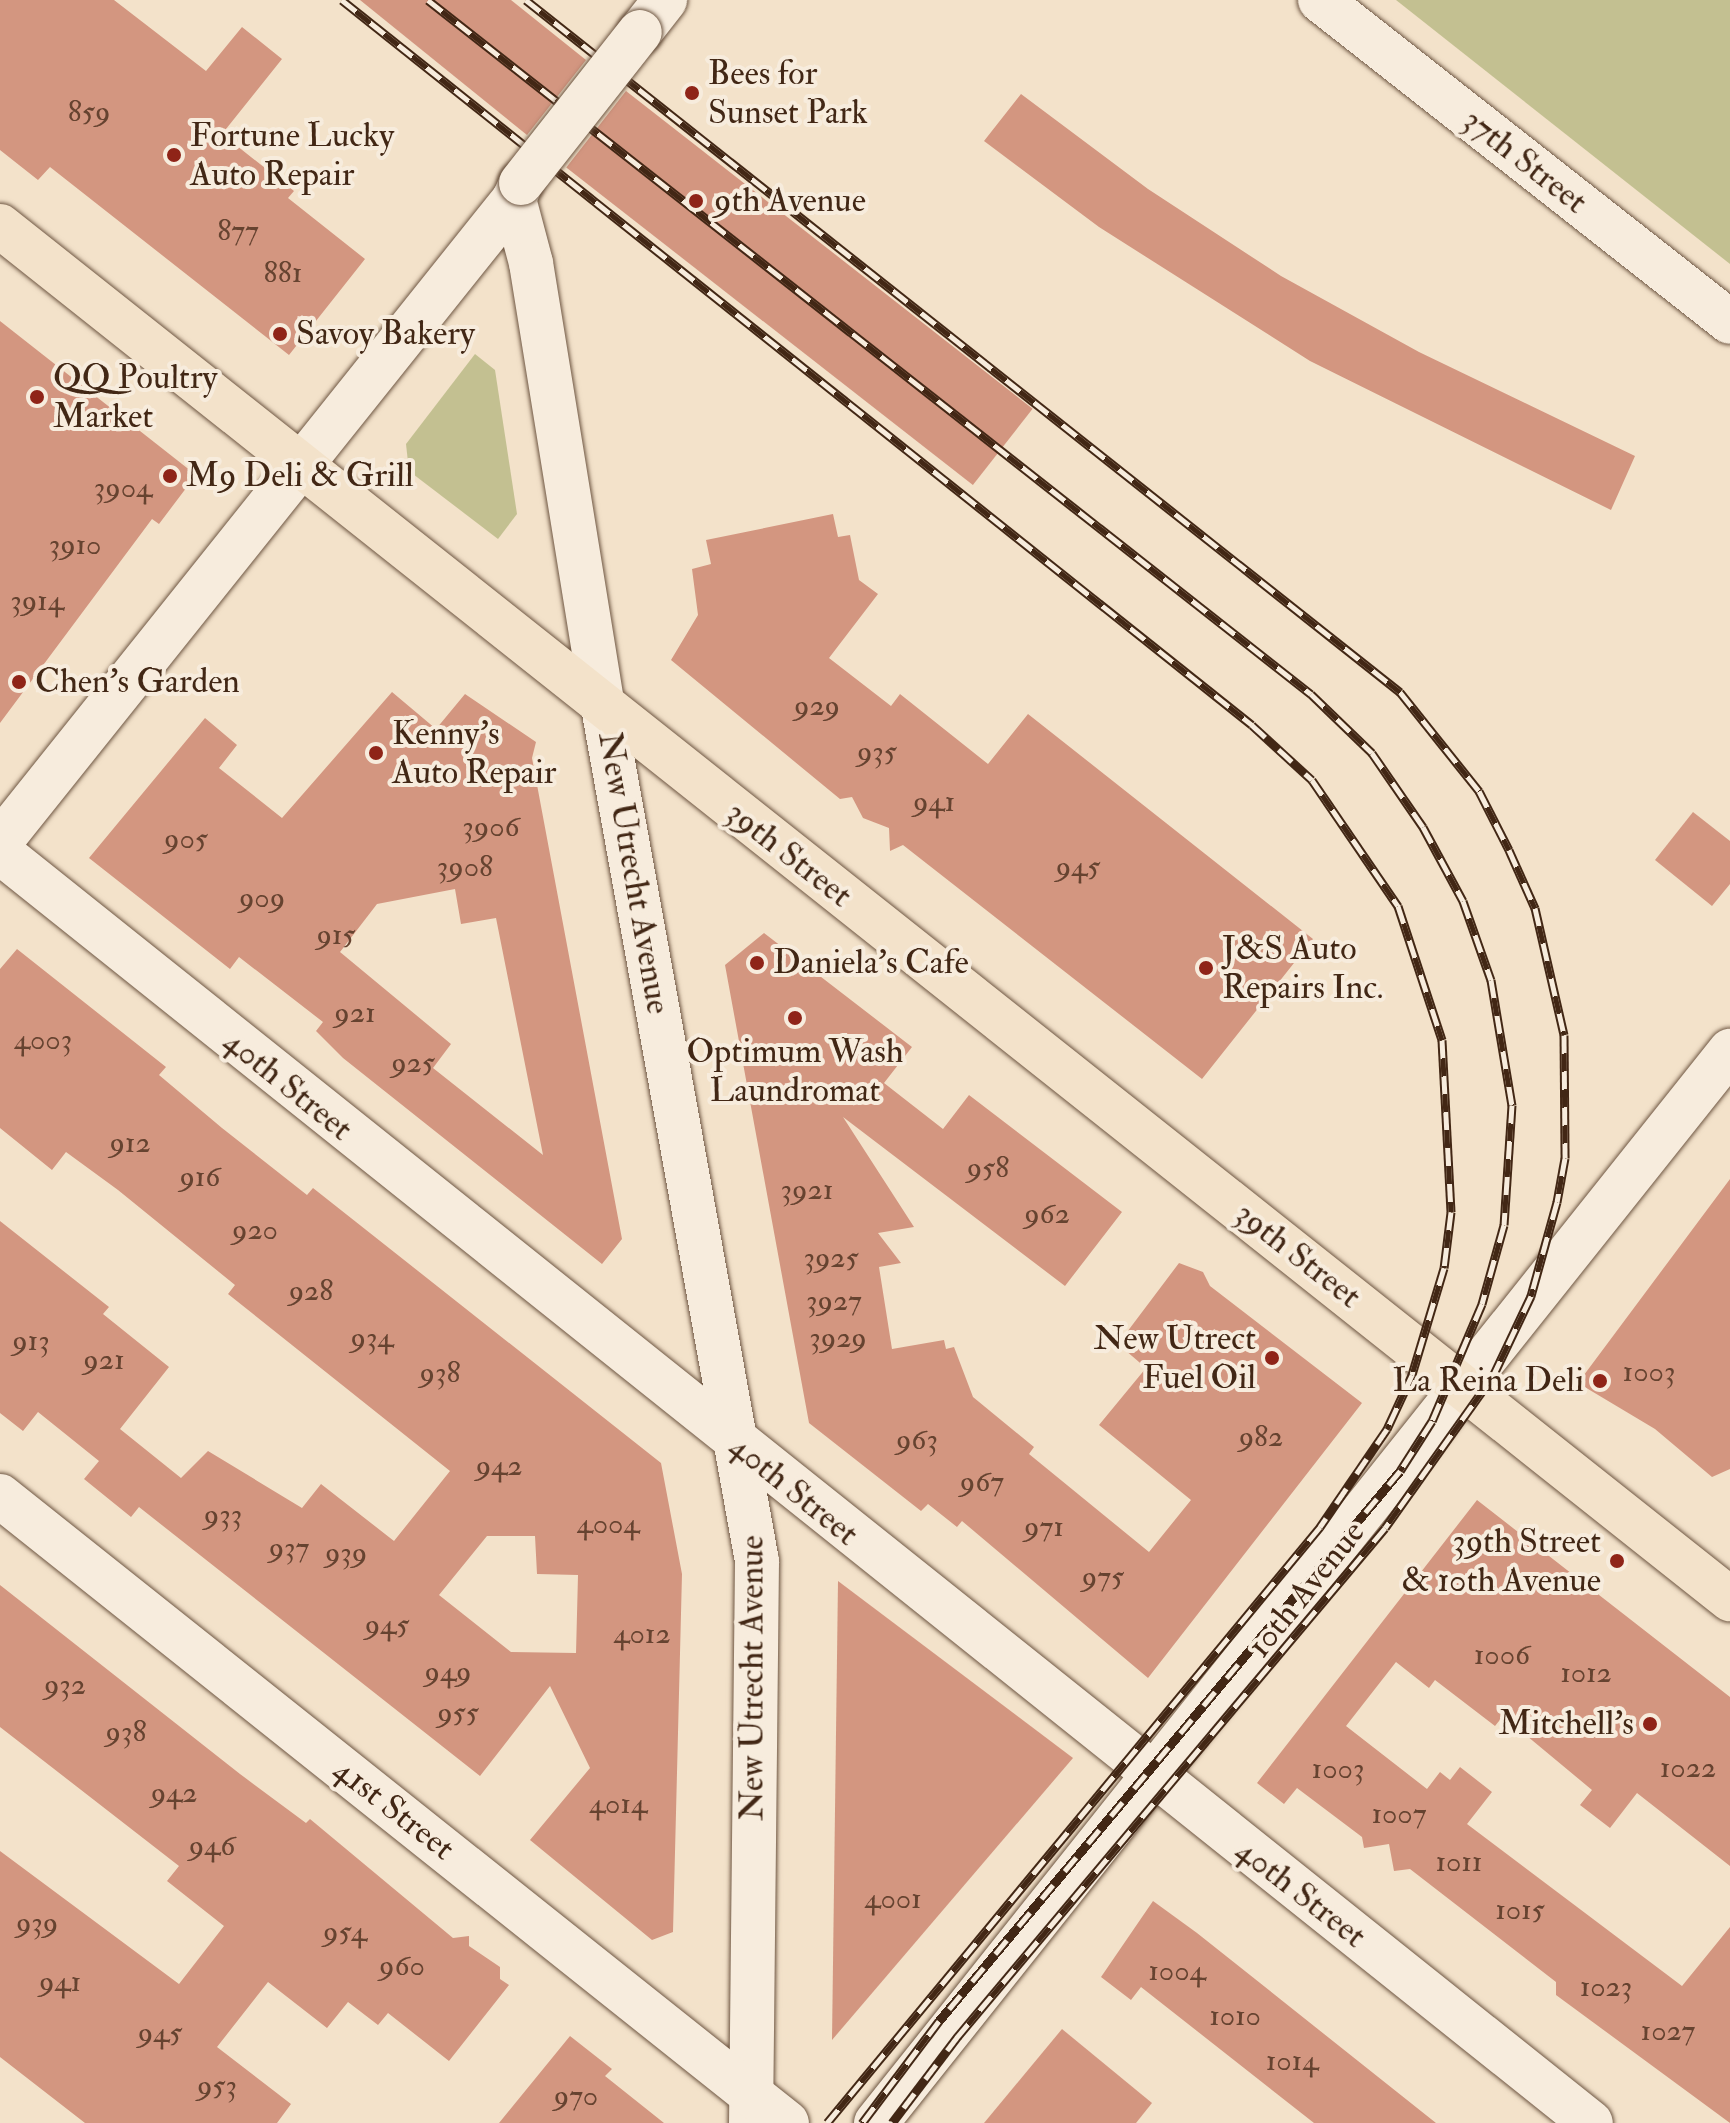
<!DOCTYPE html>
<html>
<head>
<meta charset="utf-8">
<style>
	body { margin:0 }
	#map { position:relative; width:1730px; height:2123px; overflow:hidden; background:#f3e2ca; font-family:"IM FELL Double Pica",serif }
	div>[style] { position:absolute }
	.green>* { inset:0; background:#c3c091 }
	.building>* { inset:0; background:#d39680; transform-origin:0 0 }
	.roads { filter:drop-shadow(0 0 2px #6e5642) drop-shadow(0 0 2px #6e5642) }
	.minor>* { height:44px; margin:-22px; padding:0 22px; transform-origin:22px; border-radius:22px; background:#f7ecdd }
	.major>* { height:44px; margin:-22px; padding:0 22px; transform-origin:22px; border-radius:22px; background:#f3e2ca }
	.rail>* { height:9px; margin-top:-4.5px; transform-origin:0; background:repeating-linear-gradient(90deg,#f7ecdd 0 18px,#422715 0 36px); box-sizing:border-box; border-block:2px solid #422715 }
	.bridges { filter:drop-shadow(0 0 2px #6e5642) drop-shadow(0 0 2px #6e5642) }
	.minor-bridge>* { height:44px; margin:-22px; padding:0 22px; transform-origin:22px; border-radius:22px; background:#f7ecdd }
	.dots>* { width:22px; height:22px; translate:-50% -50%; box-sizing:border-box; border:4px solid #f7ecdd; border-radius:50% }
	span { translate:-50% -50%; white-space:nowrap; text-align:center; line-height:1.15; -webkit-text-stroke:8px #f7ecdd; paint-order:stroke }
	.number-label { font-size:30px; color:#664330 }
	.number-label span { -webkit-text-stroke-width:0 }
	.poi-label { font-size:34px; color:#422715 }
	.left { translate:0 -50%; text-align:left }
	.right { translate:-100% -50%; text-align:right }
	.street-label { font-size:34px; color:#422715 }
</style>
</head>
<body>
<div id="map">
	<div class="green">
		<i style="clip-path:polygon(1396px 0,1730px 0,1730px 264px)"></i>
		<i style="clip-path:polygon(475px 354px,495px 370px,517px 514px,498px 539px,409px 471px,406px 444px)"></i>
	</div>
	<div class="building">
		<i style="clip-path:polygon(0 0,114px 0,206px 71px,242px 27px,282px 59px,222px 134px,294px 191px,288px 198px,365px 259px,289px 355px,50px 167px,38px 180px,0 150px)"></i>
		<i style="clip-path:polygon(360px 0,511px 0,586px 60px,527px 135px)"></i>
		<i style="left:626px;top:91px;width:516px;height:97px;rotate:38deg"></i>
		<i style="clip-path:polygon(1021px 94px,1148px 189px,1281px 276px,1419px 352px,1635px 456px,1611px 510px,1310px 361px,1099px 227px,984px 141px)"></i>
		<i style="clip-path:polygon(0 321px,196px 475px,159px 524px,152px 519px,0 723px)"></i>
		<i style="clip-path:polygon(833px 514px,838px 537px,850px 535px,859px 580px,878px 594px,829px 658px,891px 706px,900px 694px,988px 764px,1028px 714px,1313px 939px,1202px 1079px,903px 845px,890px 851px,889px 828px,863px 818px,852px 797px,840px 799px,671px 660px,698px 615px,692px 569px,711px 564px,706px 540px)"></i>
		<i style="clip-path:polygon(evenodd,392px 692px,436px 729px,465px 694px,536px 742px,532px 758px,622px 1239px,602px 1264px,343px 1058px,316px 1031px,323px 1022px,239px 957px,230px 969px,89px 858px,205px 718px,237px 745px,219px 768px,282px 818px,392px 692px,455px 889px,461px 924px,496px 918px,543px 1155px,433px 1068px,451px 1044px,340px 952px,377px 904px,455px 889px)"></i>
		<i style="clip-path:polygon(1693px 812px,1730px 841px,1730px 884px,1712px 906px,1655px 860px)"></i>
		<i style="clip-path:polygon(764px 933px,912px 1047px,884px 1083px,943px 1129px,969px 1095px,1122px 1212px,1065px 1286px,843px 1117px,914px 1227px,878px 1233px,901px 1263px,879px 1267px,892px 1349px,944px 1340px,946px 1349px,954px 1347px,973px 1397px,1034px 1447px,1029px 1454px,1149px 1552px,1191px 1500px,1099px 1425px,1146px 1368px,1118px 1344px,1179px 1263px,1203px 1272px,1210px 1286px,1362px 1403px,1148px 1678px,962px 1521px,957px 1527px,928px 1504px,921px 1511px,809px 1423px,725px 965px)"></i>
		<i style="clip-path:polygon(evenodd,17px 949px,166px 1067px,159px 1075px,222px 1128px,307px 1195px,313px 1188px,661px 1463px,682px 1574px,673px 1932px,652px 1940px,530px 1840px,590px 1768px,550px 1686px,480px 1776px,139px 1507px,131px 1517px,84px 1479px,99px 1461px,38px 1412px,23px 1431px,0 1413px,0 1221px,109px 1307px,103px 1314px,169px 1367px,120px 1429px,181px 1478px,208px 1451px,302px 1508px,321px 1484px,394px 1541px,450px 1471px,228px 1294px,235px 1285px,118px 1190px,66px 1152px,52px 1170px,0 1128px,0 969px,17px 949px,487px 1536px,535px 1536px,537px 1574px,578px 1575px,576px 1653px,511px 1652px,439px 1595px,487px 1536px)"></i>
		<i style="clip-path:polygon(1730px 1179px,1730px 1469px,1712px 1477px,1655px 1429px,1578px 1383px)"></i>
		<i style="clip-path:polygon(1477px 1500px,1730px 1697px,1730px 1866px,1637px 1793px,1610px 1828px,1580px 1805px,1592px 1790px,1503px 1716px,1495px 1726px,1435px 1680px,1429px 1688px,1396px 1662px,1346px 1726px,1427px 1789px,1440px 1772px,1450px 1780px,1460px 1767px,1492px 1792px,1467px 1824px,1682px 1986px,1730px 1927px,1730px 2123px,1556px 1995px,1556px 1982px,1410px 1869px,1394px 1871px,1389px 1844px,1364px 1848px,1362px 1837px,1297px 1788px,1284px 1804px,1257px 1783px)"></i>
		<i style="clip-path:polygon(838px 1581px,1073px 1758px,832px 2040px)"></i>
		<i style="clip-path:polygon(0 1585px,240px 1774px,306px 1823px,310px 1819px,453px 1938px,469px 1936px,469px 1946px,500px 1967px,500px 1979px,509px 1985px,449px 2061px,388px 2013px,378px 2025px,348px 2002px,327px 2028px,268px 1982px,217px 2047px,291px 2104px,277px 2123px,85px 2123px,0 2057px,0 1851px,179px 1984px,224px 1926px,167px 1881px,179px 1866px,0 1727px)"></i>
		<i style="clip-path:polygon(1153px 1901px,1197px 1933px,1436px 2123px,1314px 2123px,1141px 1987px,1131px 2000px,1101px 1977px)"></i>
		<i style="clip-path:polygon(1062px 2029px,1152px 2103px,1136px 2123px,984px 2123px)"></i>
		<i style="clip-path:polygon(570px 2036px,612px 2069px,605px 2076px,664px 2123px,499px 2123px)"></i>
	</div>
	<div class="roads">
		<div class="minor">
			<i style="left:1320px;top:0;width:521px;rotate:38.14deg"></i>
			<i style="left:640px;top:32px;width:41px;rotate:-52deg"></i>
			<i style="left:514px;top:199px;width:66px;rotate:75.1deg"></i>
			<i style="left:531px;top:263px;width:450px;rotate:80.8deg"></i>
			<i style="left:603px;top:707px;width:868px;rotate:79.78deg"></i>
			<i style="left:757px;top:1561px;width:562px;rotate:90.61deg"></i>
			<i style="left:0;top:842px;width:823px;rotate:-51.36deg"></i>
			<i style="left:514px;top:199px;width:17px;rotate:-66deg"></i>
			<i style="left:0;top:852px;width:2036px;rotate:38.62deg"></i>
			<i style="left:0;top:1496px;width:1006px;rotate:38.54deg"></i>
			<i style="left:876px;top:2123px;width:1371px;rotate:-51.46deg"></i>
		</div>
		<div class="major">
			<i style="left:0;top:226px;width:2209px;rotate:38.44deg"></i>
		</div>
	</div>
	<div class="rail">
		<i style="left:342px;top:0;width:1163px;rotate:38.54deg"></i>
		<i style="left:1252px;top:725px;width:81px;rotate:42.5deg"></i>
		<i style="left:1312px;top:780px;width:153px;rotate:55.7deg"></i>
		<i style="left:1398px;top:906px;width:141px;rotate:71.8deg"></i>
		<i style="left:1442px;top:1040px;width:172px;rotate:87deg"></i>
		<i style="left:1451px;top:1212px;width:56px;rotate:97.1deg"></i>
		<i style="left:1444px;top:1268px;width:112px;rotate:106.7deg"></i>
		<i style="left:1412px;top:1375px;width:60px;rotate:114.8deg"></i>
		<i style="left:1387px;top:1429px;width:119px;rotate:124.4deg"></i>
		<i style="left:1320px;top:1527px;width:773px;rotate:129.6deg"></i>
		<i style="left:428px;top:0;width:1123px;rotate:38.17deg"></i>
		<i style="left:1311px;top:694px;width:85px;rotate:44deg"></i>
		<i style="left:1372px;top:753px;width:90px;rotate:55.4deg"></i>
		<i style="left:1423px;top:827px;width:84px;rotate:61.6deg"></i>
		<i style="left:1463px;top:901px;width:84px;rotate:70.5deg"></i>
		<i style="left:1491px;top:980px;width:127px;rotate:80.5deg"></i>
		<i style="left:1512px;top:1105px;width:120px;rotate:93.8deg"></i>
		<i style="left:1504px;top:1225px;width:82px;rotate:105.6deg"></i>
		<i style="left:1482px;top:1304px;width:127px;rotate:113.1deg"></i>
		<i style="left:1432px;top:1421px;width:59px;rotate:122.6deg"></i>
		<i style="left:1400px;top:1471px;width:718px;rotate:129.97deg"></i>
		<i style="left:939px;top:2021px;width:128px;rotate:127deg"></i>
		<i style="left:526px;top:0;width:1115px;rotate:38.37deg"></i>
		<i style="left:1400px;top:692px;width:127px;rotate:51.4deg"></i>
		<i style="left:1479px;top:791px;width:66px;rotate:63deg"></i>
		<i style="left:1509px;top:850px;width:64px;rotate:65.9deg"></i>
		<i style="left:1535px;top:908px;width:130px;rotate:77.1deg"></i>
		<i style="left:1564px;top:1035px;width:123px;rotate:89.5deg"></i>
		<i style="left:1565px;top:1158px;width:45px;rotate:100.3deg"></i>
		<i style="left:1557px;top:1202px;width:98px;rotate:105.5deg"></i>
		<i style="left:1531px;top:1296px;width:89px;rotate:115.4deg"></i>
		<i style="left:1493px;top:1376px;width:186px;rotate:125.4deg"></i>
		<i style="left:1385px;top:1528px;width:664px;rotate:130.05deg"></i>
		<i style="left:958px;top:2036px;width:109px;rotate:127.2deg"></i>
	</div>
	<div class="bridges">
		<div class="minor-bridge">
			<i style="left:521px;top:183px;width:192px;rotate:-51.8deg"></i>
		</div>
	</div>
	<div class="dots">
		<i style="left:692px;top:93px;background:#8f2418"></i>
		<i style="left:174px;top:155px;background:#8f2418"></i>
		<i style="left:696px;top:201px;background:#8f2418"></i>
		<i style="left:280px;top:334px;background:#8f2418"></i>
		<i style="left:37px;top:397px;background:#8f2418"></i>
		<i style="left:170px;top:476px;background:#8f2418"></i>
		<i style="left:19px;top:682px;background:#8f2418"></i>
		<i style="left:376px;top:753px;background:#8f2418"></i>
		<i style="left:757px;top:963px;background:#8f2418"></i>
		<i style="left:1206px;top:968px;background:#8f2418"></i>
		<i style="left:795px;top:1018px;background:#8f2418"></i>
		<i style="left:1272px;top:1358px;background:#8f2418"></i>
		<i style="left:1600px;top:1381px;background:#8f2418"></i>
		<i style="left:1617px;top:1561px;background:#8f2418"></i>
		<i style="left:1650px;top:1724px;background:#8f2418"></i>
	</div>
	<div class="number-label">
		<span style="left:89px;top:112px">859</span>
		<span style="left:238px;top:231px">877</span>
		<span style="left:283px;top:273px">881</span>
		<span style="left:123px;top:488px">3904</span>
		<span style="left:75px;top:545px">3910</span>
		<span style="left:37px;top:601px">3914</span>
		<span style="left:817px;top:706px">929</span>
		<span style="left:877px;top:752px">935</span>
		<span style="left:934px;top:802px">941</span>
		<span style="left:491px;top:827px">3906</span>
		<span style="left:186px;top:839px">905</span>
		<span style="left:465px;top:867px">3908</span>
		<span style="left:1078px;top:867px">945</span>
		<span style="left:262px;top:898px">909</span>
		<span style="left:336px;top:935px">915</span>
		<span style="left:355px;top:1013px">921</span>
		<span style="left:43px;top:1040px">4003</span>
		<span style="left:413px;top:1063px">925</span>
		<span style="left:130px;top:1143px">912</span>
		<span style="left:988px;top:1168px">958</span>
		<span style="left:200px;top:1177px">916</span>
		<span style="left:807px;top:1190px">3921</span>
		<span style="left:1047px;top:1214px">962</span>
		<span style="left:255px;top:1230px">920</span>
		<span style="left:831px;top:1258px">3925</span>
		<span style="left:311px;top:1291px">928</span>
		<span style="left:834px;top:1301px">3927</span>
		<span style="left:372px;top:1338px">934</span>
		<span style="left:838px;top:1338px">3929</span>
		<span style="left:31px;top:1341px">913</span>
		<span style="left:104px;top:1360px">921</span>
		<span style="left:1649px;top:1372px">1003</span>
		<span style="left:440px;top:1373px">938</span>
		<span style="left:1261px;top:1437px">982</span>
		<span style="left:917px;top:1440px">963</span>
		<span style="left:499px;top:1466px">942</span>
		<span style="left:982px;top:1482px">967</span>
		<span style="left:223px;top:1515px">933</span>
		<span style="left:608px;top:1524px">4004</span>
		<span style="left:1044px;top:1527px">971</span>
		<span style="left:289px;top:1548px">937</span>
		<span style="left:346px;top:1553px">939</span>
		<span style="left:1103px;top:1577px">975</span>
		<span style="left:387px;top:1625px">945</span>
		<span style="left:642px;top:1634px">4012</span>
		<span style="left:1502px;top:1655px">1006</span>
		<span style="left:448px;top:1672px">949</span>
		<span style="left:1586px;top:1673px">1012</span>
		<span style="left:65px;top:1685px">932</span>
		<span style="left:458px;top:1713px">955</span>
		<span style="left:126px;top:1732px">938</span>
		<span style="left:1688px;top:1768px">1022</span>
		<span style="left:1338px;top:1769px">1003</span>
		<span style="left:174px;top:1793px">942</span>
		<span style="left:618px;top:1804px">4014</span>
		<span style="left:1399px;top:1814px">1007</span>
		<span style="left:212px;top:1846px">946</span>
		<span style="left:1459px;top:1862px">1011</span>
		<span style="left:893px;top:1899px">4001</span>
		<span style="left:1520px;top:1910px">1015</span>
		<span style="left:37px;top:1923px">939</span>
		<span style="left:345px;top:1932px">954</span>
		<span style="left:402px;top:1966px">960</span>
		<span style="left:1177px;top:1971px">1004</span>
		<span style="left:60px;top:1982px">941</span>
		<span style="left:1606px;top:1987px">1023</span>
		<span style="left:1235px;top:2016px">1010</span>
		<span style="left:1668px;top:2031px">1027</span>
		<span style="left:160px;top:2033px">945</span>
		<span style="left:1292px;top:2061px">1014</span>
		<span style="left:217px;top:2086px">953</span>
		<span style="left:576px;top:2096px">970</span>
	</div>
	<div class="poi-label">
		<span class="left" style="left:708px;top:93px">Bees for<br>Sunset Park</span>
		<span class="left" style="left:190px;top:155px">Fortune Lucky<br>Auto Repair</span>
		<span class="left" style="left:714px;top:201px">9th Avenue</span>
		<span class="left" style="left:296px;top:334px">Savoy Bakery</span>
		<span class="left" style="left:53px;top:397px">QQ Poultry<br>Market</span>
		<span class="left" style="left:186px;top:476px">M9 Deli &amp; Grill</span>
		<span class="left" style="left:35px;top:682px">Chen's Garden</span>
		<span class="left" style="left:392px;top:753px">Kenny's<br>Auto Repair</span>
		<span class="left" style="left:1222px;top:968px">J&amp;S Auto<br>Repairs Inc.</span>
		<span class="left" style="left:773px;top:963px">Daniela's Cafe</span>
		<span style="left:795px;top:1071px">Optimum Wash<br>Laundromat</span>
		<span class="right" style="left:1256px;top:1358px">New Utrect<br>Fuel Oil</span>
		<span class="right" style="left:1584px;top:1381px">La Reina Deli</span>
		<span class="right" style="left:1601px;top:1561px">39th Street<br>&amp; 10th Avenue</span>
		<span class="right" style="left:1634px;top:1724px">Mitchell's</span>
	</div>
	<div class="street-label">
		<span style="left:1525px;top:161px;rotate:38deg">37th Street</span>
		<span style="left:789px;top:854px;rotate:38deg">39th Street</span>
		<span style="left:634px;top:873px;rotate:80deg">New Utrecht Avenue</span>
		<span style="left:288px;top:1085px;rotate:39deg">40th Street</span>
		<span style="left:1298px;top:1255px;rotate:38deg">39th Street</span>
		<span style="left:794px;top:1490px;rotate:39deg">40th Street</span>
		<span style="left:1306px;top:1589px;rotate:-51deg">10th Avenue</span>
		<span style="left:752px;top:1678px;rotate:-90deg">New Utrecht Avenue</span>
		<span style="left:394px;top:1809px;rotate:38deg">41st Street</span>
		<span style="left:1301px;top:1893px;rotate:38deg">40th Street</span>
	</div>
</div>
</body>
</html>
